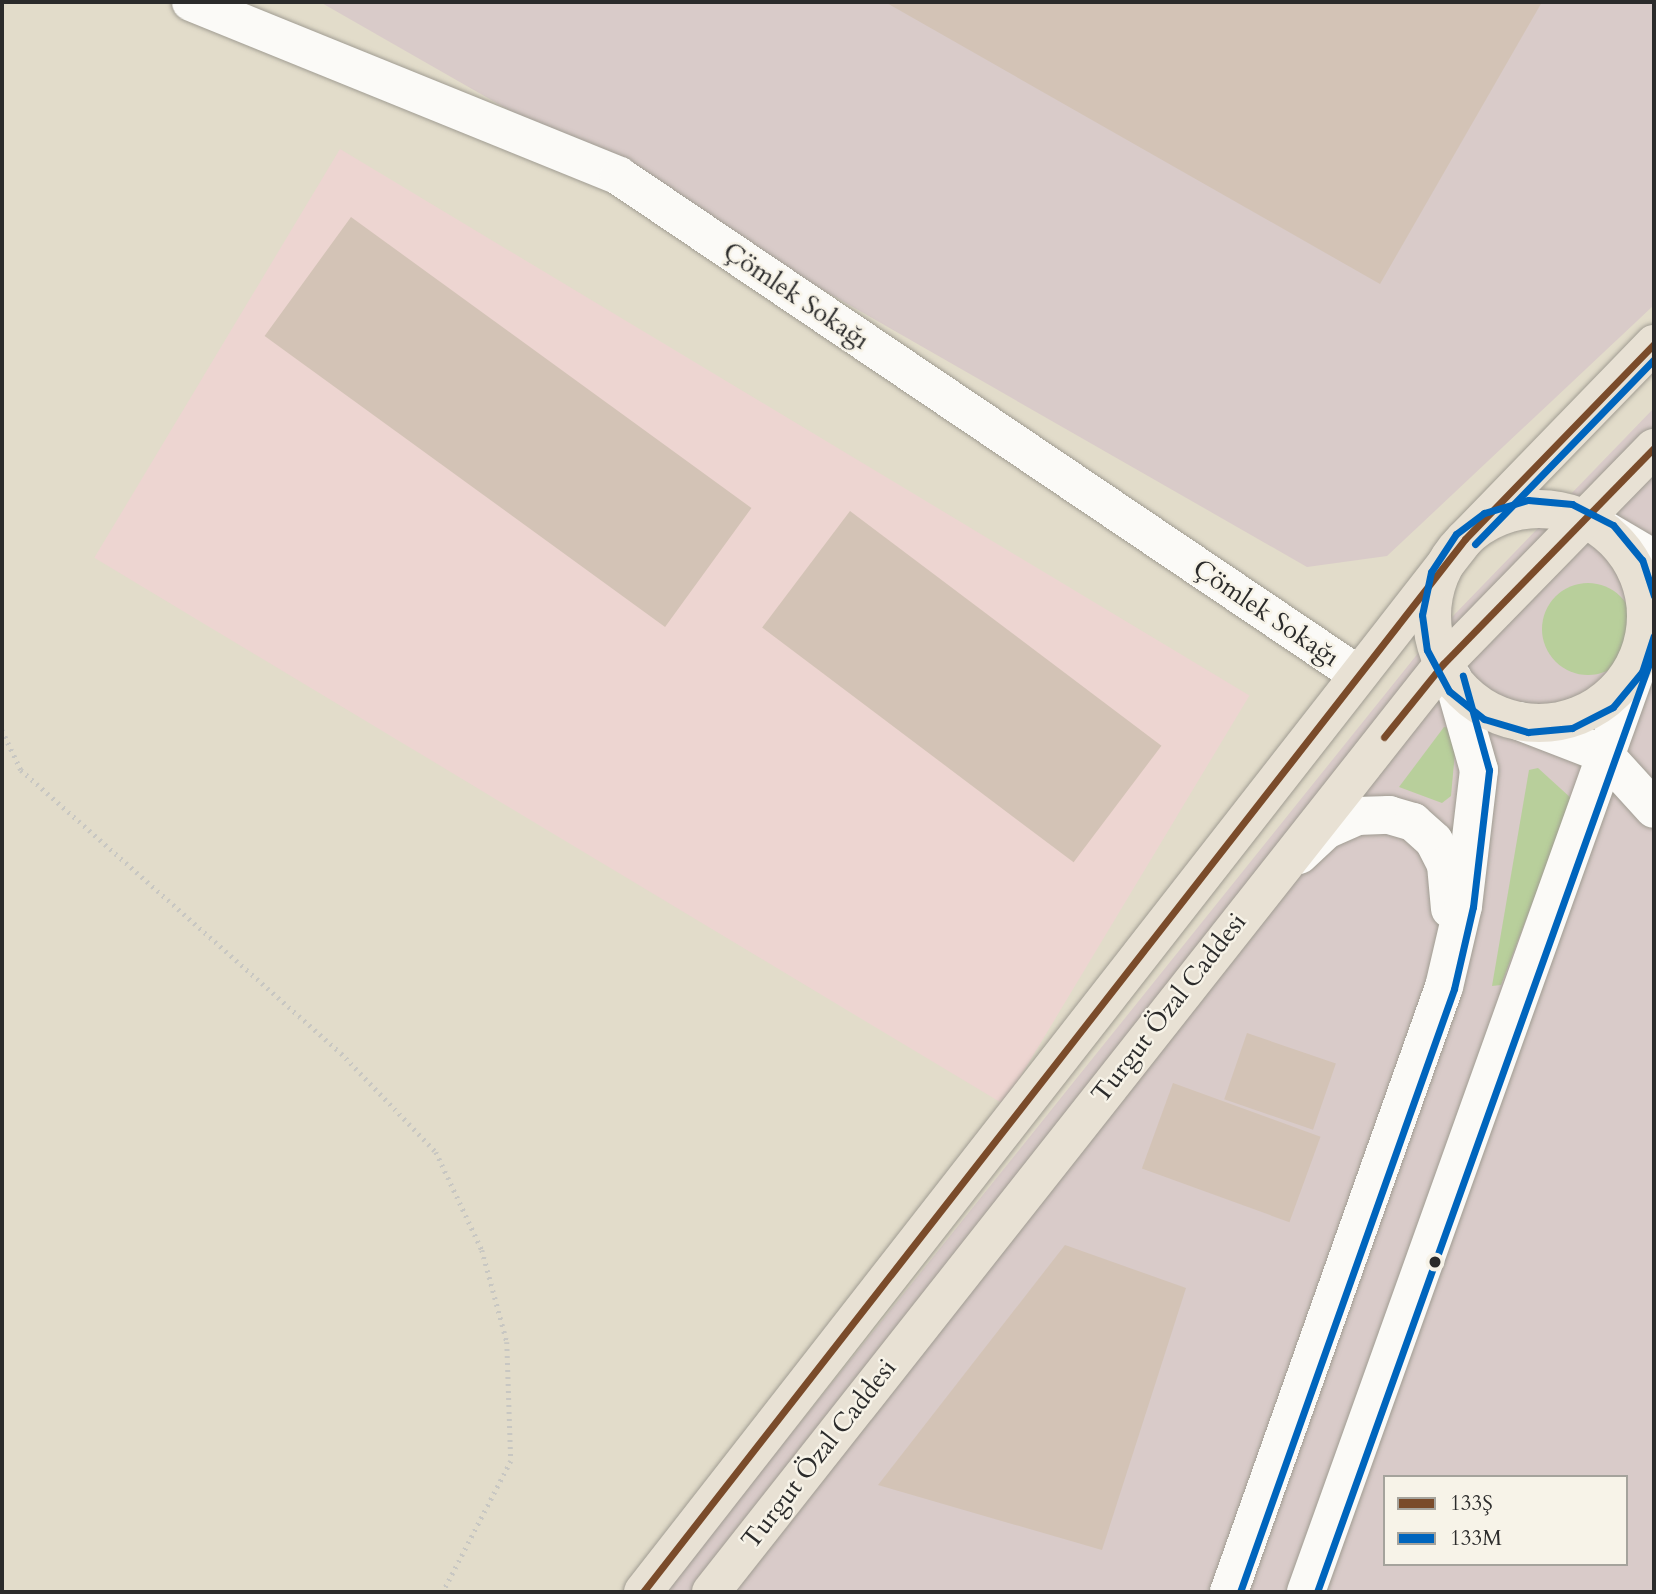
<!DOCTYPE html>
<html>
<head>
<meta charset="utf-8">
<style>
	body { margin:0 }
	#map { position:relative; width:1656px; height:1594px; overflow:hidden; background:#e2dcca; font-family:Cardo,serif }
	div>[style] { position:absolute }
	.built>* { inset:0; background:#edd5d1; transform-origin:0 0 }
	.industrial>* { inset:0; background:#d9cbc9 }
	.green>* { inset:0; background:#b8cf9b }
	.round { border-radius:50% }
	.building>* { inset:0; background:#d3c3b6; transform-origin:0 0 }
	.path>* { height:4.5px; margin-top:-2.25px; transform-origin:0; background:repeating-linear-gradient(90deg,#c8c7c2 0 2px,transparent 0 7px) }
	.roads { filter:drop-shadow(0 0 2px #a09c92) drop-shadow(0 0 2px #a09c92) }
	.minor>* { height:38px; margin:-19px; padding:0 19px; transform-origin:19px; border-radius:19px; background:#fbfaf7 }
	.major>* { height:38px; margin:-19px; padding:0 19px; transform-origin:19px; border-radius:19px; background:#e8e1d4 }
	.major>.ring { margin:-19px; padding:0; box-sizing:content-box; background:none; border:38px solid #e8e1d4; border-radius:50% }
	.bus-1>* { height:7px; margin:-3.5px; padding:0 3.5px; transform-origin:3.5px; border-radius:3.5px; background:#7a4b2a }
	.bus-2>* { height:7px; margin:-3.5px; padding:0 3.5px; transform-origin:3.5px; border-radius:3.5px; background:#0065bd }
	.dots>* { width:19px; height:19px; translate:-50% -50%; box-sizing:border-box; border:4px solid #f7f3e8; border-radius:50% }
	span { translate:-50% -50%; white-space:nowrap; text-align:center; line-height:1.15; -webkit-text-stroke:5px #f7f3e8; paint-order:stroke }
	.street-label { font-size:26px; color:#2b2b2b }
	.frame { position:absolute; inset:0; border:4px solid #2b2b2b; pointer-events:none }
	.legend { position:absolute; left:1383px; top:1475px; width:245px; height:91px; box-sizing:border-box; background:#f7f3e8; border:2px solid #a5a39c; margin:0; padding:9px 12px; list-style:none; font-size:21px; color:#2b2b2b }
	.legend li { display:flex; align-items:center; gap:14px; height:35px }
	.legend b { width:35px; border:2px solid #a5a39c }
</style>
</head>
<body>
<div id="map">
	<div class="built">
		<i style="left:340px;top:149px;width:1061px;height:477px;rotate:31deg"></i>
	</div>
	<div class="industrial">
		<i style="clip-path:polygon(320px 2px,1654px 2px,1654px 305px,1387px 556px,1307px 567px)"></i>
		<i style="clip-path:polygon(evenodd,1654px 408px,1654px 1592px,664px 1592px,1423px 647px,1654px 408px,1385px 1477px,1626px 1477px,1626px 1564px,1385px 1564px,1385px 1477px)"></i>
	</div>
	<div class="green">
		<i class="round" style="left:1542px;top:583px;width:92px;height:92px"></i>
		<i style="clip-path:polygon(1444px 727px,1457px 730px,1451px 796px,1442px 803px,1399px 787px)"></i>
		<i style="clip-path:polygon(1538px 768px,1572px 799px,1501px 985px,1492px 986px,1529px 770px)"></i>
	</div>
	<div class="building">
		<i style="clip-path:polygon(885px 2px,1542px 2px,1380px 284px)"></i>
		<i style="left:351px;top:217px;width:495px;height:147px;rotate:36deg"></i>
		<i style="left:850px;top:511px;width:390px;height:146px;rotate:37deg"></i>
		<i style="left:1247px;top:1033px;width:94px;height:70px;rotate:19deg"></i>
		<i style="left:1173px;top:1083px;width:157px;height:91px;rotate:20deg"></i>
		<i style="clip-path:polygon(1065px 1245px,1186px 1288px,1102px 1550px,878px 1485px)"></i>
	</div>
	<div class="path">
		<i style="left:2px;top:730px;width:44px;rotate:64.6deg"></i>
		<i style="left:21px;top:770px;width:427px;rotate:41.5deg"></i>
		<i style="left:341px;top:1053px;width:137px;rotate:46.2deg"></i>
		<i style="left:436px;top:1152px;width:108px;rotate:64.9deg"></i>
		<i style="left:482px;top:1250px;width:95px;rotate:74.8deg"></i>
		<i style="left:507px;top:1342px;width:119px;rotate:88.1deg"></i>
		<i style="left:511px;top:1461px;width:148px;rotate:117.4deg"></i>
	</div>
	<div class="roads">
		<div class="minor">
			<i style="left:191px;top:2px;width:462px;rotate:22.1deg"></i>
			<i style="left:619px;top:176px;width:890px;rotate:34.01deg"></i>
			<i style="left:1598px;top:526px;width:65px;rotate:30.5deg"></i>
			<i style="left:1519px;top:721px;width:91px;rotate:21.2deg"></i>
			<i style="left:1604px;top:754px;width:74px;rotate:47.7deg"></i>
			<i style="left:1299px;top:855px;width:37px;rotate:-43deg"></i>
			<i style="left:1326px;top:830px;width:34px;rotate:-24deg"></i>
			<i style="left:1357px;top:816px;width:32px;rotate:-2deg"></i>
			<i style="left:1389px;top:815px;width:25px;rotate:16deg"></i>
			<i style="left:1413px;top:822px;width:28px;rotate:42deg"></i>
			<i style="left:1434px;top:841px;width:27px;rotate:63deg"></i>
			<i style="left:1446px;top:865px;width:44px;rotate:84.8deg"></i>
			<i style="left:1229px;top:1592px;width:642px;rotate:-70.44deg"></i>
			<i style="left:1444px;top:987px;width:83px;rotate:-76.8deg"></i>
			<i style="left:1463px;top:906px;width:137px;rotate:-83.3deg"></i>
			<i style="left:1479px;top:770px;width:95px;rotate:-105.9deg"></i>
			<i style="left:1306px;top:1592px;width:1032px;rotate:-70.3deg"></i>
		</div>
		<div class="major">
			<i class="ring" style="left:1432px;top:509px;width:176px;height:176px"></i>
			<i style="left:643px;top:1592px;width:1336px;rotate:-52.02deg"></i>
			<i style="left:1465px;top:539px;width:272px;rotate:-45.9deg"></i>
			<i style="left:711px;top:1592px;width:1182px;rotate:-51.73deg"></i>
			<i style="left:1443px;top:664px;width:302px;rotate:-45.7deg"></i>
		</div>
	</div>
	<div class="bus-1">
		<i style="left:1384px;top:737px;width:94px;rotate:-51.1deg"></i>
		<i style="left:1443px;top:664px;width:302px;rotate:-45.7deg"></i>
		<i style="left:643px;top:1592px;width:1336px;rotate:-52.02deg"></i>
		<i style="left:1465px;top:539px;width:272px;rotate:-45.9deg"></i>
	</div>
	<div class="bus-2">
		<i style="left:1475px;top:544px;width:257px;rotate:-45.9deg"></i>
		<i style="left:1654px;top:596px;width:38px;rotate:-108deg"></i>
		<i style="left:1642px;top:560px;width:45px;rotate:-129.6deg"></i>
		<i style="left:1613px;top:525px;width:46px;rotate:-152.9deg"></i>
		<i style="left:1572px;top:504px;width:44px;rotate:-174.8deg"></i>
		<i style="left:1528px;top:500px;width:46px;rotate:163.5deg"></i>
		<i style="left:1484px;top:513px;width:35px;rotate:143deg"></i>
		<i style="left:1456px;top:534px;width:45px;rotate:123.3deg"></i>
		<i style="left:1431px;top:572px;width:44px;rotate:101.8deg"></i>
		<i style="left:1422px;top:615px;width:35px;rotate:82deg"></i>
		<i style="left:1427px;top:650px;width:47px;rotate:61.8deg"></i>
		<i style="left:1449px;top:691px;width:45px;rotate:38.7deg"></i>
		<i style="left:1484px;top:719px;width:46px;rotate:16.5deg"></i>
		<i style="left:1528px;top:732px;width:44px;rotate:-5.2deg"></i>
		<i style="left:1572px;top:728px;width:46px;rotate:-27.1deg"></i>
		<i style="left:1613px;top:707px;width:45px;rotate:-50.4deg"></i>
		<i style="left:1642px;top:672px;width:38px;rotate:-72deg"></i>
		<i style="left:1240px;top:1592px;width:640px;rotate:-70.46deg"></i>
		<i style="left:1454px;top:989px;width:84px;rotate:-77deg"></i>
		<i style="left:1473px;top:907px;width:138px;rotate:-83.3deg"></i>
		<i style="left:1489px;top:770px;width:98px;rotate:-105.5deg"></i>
		<i style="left:1317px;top:1592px;width:1000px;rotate:-70.32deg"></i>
	</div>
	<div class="dots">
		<i style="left:1435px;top:1262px;background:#2b2b2b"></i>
	</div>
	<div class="street-label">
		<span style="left:796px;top:296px;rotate:34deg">Çömlek Sokağı</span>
		<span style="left:1266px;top:613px;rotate:34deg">Çömlek Sokağı</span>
		<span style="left:1169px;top:1008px;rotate:-52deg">Turgut Özal Caddesi</span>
		<span style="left:819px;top:1454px;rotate:-52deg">Turgut Özal Caddesi</span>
	</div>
	<div class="frame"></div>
	<ul class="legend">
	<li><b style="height:9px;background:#7a4b2a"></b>133Ş</li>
	<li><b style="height:9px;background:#0065bd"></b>133M</li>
	</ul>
</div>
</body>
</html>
